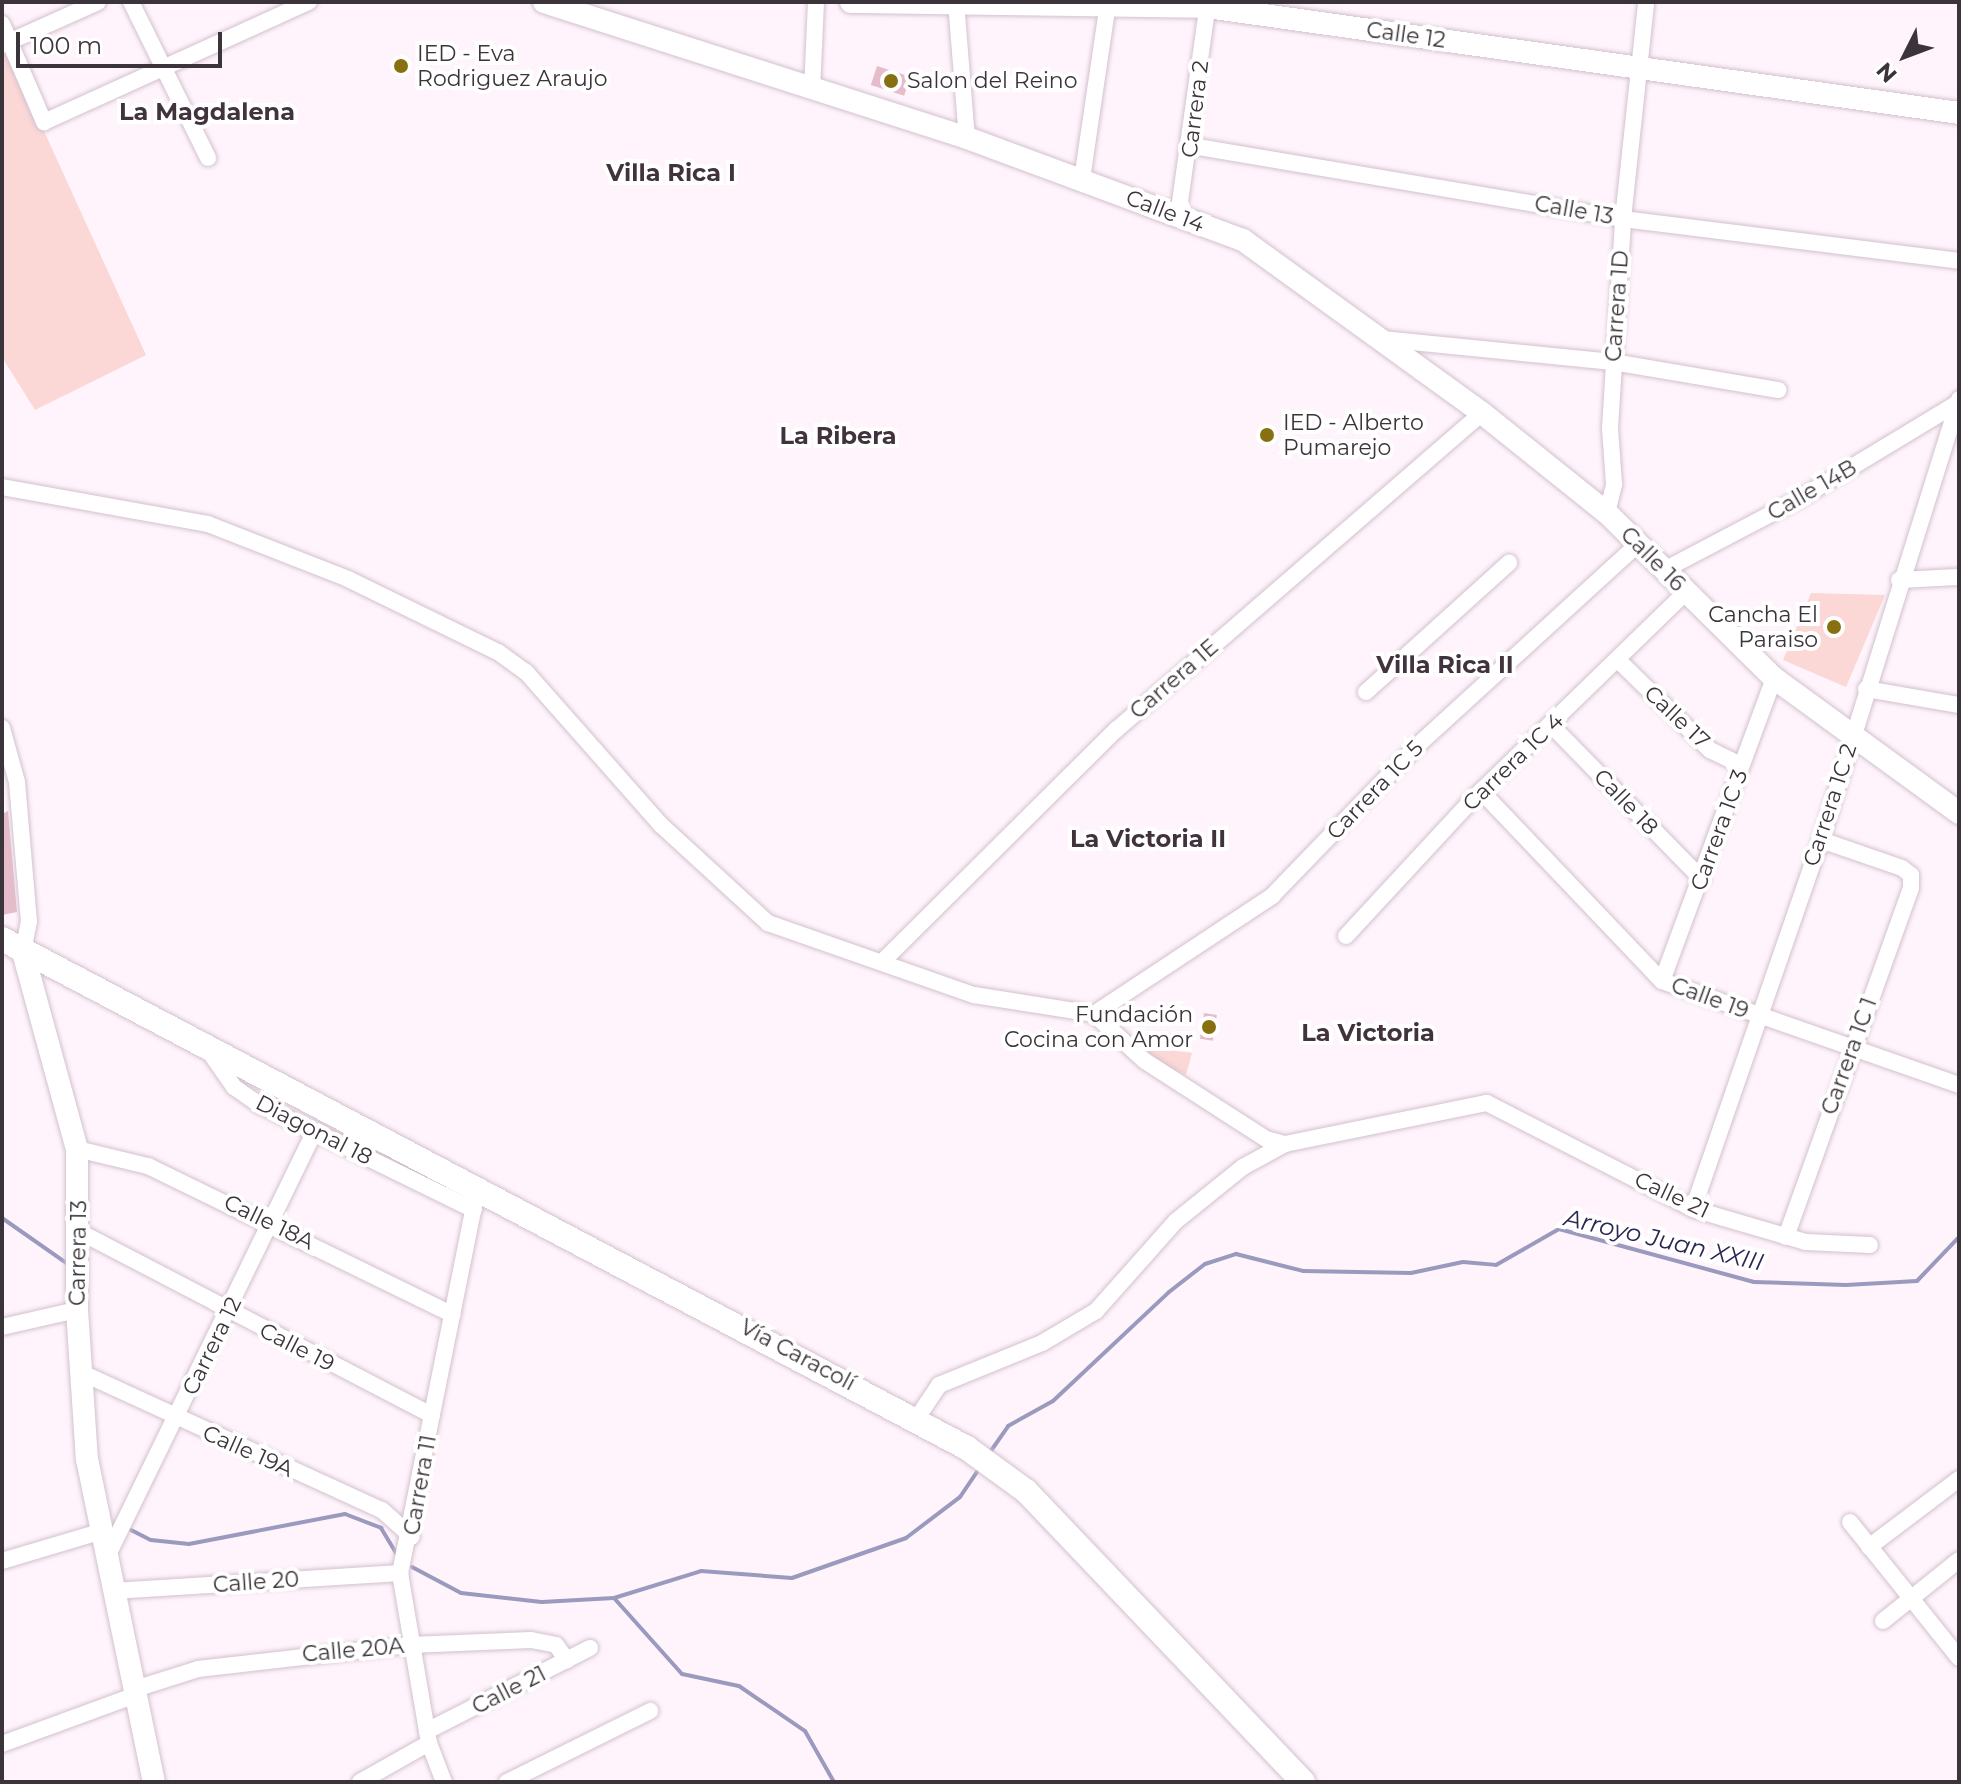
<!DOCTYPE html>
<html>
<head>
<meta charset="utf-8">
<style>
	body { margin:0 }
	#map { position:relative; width:1961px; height:1784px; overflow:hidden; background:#fff4fc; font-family:Montserrat,sans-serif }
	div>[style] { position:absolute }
	.green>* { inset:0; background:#fbd7d6 }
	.stream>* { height:4px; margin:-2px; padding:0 2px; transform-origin:2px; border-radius:2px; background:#999abd }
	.building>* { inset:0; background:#e6bcca; transform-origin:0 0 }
	.roads { filter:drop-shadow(0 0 2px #d2c1cf) drop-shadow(0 0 2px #d2c1cf) }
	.street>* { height:16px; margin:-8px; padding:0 8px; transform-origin:8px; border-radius:8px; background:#fff }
	.secondary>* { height:22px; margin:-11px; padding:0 11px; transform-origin:11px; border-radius:11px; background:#fff }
	.primary>* { height:24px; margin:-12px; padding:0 12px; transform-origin:12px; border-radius:12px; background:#fff }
	.dots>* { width:22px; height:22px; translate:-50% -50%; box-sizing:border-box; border:4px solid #fff; border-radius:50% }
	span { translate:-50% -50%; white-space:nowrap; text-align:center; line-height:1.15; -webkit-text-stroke:8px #fff; paint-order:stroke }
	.street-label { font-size:22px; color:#3b343a }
	.poi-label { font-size:22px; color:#3b343a }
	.left { translate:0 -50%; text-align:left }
	.right { translate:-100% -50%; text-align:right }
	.neighbourhood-label { font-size:24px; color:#41333e; font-weight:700 }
	.water-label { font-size:24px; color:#292654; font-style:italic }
	.frame { position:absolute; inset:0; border:4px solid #3b343a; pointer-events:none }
	.north { position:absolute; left:1865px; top:16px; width:80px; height:80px; -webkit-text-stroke:6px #fff; paint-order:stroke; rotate:228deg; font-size:22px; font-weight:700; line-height:32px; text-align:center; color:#3b343a }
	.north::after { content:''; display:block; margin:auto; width:28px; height:36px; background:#3b343a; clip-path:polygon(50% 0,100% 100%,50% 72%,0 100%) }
	.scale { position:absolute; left:16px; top:32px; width:206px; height:36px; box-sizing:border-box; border:4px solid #3b343a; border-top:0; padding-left:10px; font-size:24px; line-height:28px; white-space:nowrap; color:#3b343a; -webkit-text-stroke:6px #fff; paint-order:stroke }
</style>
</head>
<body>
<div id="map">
	<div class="green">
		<i style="clip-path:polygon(8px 52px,146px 355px,35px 410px,2px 357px,2px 54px)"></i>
		<i style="clip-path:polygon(1811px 593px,1885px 595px,1846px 687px,1783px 660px)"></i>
		<i style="clip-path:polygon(1142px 1046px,1192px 1053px,1186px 1075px,1141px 1054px)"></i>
	</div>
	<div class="stream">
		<i style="left:2px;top:1218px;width:80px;rotate:34.9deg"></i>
		<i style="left:988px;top:1455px;width:35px;rotate:-55deg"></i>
		<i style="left:1008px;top:1426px;width:51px;rotate:-29.1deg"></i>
		<i style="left:1053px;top:1401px;width:159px;rotate:-43.2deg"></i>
		<i style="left:1169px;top:1292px;width:46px;rotate:-37.9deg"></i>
		<i style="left:1205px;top:1264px;width:33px;rotate:-18deg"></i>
		<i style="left:1236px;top:1254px;width:69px;rotate:14.2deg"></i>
		<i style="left:1303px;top:1271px;width:108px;rotate:1.1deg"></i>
		<i style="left:1411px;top:1273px;width:53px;rotate:-11.9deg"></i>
		<i style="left:1463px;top:1262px;width:33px;rotate:5deg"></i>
		<i style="left:1496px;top:1265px;width:73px;rotate:-29.7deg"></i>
		<i style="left:1559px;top:1229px;width:202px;rotate:15.2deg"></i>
		<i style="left:1754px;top:1282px;width:92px;rotate:1.9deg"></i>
		<i style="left:1846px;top:1285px;width:71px;rotate:-3.2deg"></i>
		<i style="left:1917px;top:1281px;width:61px;rotate:-46.3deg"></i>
		<i style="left:131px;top:1530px;width:22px;rotate:27deg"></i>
		<i style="left:151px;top:1540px;width:38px;rotate:6deg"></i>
		<i style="left:189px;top:1544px;width:159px;rotate:-10.9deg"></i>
		<i style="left:345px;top:1514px;width:39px;rotate:21deg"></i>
		<i style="left:381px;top:1528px;width:33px;rotate:59deg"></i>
		<i style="left:412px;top:1567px;width:55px;rotate:28deg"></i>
		<i style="left:461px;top:1593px;width:81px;rotate:6.3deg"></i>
		<i style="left:542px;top:1602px;width:72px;rotate:-3.2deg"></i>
		<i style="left:614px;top:1598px;width:102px;rotate:48.2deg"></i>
		<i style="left:682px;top:1674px;width:58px;rotate:11.9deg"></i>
		<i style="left:739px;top:1686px;width:80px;rotate:34.3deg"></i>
		<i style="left:805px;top:1731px;width:59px;rotate:60.4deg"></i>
		<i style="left:614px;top:1598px;width:91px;rotate:-17.2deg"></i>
		<i style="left:701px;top:1571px;width:91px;rotate:4.4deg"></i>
		<i style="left:792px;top:1578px;width:121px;rotate:-19.3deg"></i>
		<i style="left:906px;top:1538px;width:68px;rotate:-37.2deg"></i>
		<i style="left:960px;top:1497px;width:34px;rotate:-56deg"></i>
	</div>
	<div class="building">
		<i style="left:877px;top:66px;width:35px;height:20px;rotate:18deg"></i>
		<i style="clip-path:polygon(8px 811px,17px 912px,2px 915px,2px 814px)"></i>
		<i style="left:1204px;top:1013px;width:13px;height:26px;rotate:9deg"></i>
	</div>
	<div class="roads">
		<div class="street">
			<i style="left:131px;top:2px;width:174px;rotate:63.7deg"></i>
			<i style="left:956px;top:2px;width:136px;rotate:85.4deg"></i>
			<i style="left:2px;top:24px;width:107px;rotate:66.8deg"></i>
			<i style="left:44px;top:122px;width:291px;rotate:-24.4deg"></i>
			<i style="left:2px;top:45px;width:105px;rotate:-24.1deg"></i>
			<i style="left:812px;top:90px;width:88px;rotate:-87.4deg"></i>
			<i style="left:1192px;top:146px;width:437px;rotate:9.6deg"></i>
			<i style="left:1623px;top:219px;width:339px;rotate:7.1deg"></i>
			<i style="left:1082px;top:179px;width:179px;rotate:-81.6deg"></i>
			<i style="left:1178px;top:216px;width:216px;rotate:-82deg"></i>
			<i style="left:1382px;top:339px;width:232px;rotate:5.7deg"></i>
			<i style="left:1613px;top:362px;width:168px;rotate:9.6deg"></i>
			<i style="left:2px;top:487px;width:209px;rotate:10.2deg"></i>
			<i style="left:208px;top:524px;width:150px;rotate:21.4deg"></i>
			<i style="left:348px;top:579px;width:167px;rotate:26deg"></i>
			<i style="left:498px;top:652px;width:34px;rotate:36deg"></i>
			<i style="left:526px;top:672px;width:204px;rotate:48.6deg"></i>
			<i style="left:661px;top:825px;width:145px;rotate:42.5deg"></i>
			<i style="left:768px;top:923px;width:218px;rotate:19.3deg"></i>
			<i style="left:974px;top:995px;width:121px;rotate:9deg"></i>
			<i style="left:1094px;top:1014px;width:69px;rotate:42.7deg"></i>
			<i style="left:1145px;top:1061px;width:144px;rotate:32.8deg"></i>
			<i style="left:1266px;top:1139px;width:20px;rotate:15deg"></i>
			<i style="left:1285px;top:1144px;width:206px;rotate:-11.5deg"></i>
			<i style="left:1487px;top:1103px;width:232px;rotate:27.2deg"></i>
			<i style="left:1693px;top:1209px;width:118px;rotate:16.3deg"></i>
			<i style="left:1806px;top:1242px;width:64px;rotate:2.7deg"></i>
			<i style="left:1607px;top:513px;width:30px;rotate:-76deg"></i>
			<i style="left:1614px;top:484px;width:56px;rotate:-94.1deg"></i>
			<i style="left:1610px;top:428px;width:209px;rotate:-86.4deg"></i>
			<i style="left:1623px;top:219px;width:218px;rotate:-83.9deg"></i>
			<i style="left:1664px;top:570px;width:153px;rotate:-27.7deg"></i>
			<i style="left:1799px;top:499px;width:184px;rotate:-31.2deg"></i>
			<i style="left:1899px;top:580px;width:60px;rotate:-2.9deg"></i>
			<i style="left:1619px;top:661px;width:127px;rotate:44.4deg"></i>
			<i style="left:1710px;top:750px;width:34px;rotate:26deg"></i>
			<i style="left:1866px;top:689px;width:94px;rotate:9.8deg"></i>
			<i style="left:1366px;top:692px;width:193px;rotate:-42.1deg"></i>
			<i style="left:1551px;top:725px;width:216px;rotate:45.6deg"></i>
			<i style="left:2px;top:728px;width:56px;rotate:74.5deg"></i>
			<i style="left:17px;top:782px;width:140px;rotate:85.1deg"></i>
			<i style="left:29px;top:921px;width:32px;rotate:101deg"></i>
			<i style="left:1481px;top:791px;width:262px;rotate:46.4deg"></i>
			<i style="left:1662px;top:981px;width:315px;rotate:19.3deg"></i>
			<i style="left:1346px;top:936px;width:185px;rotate:-47.2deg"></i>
			<i style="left:1472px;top:800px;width:298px;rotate:-44.2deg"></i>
			<i style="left:882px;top:962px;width:330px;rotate:-44.8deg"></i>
			<i style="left:1116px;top:730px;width:484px;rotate:-40.9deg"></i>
			<i style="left:1662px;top:981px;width:323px;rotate:-69.7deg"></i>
			<i style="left:1094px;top:1014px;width:214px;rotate:-33.5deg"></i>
			<i style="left:1272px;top:896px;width:210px;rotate:-46deg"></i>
			<i style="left:1418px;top:745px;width:298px;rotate:-42.4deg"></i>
			<i style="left:206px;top:1047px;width:49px;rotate:55deg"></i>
			<i style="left:234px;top:1087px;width:32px;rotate:35deg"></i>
			<i style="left:260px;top:1105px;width:238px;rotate:26.1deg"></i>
			<i style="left:77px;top:1149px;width:73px;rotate:13.5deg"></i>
			<i style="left:148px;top:1166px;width:339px;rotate:26deg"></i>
			<i style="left:1693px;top:1209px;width:391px;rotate:-70.9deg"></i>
			<i style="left:1821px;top:840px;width:462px;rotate:-72.6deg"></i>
			<i style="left:78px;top:1231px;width:399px;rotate:27.5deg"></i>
			<i style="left:1786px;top:1237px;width:371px;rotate:-70.3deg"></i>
			<i style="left:1911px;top:888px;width:13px;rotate:-90deg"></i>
			<i style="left:1911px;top:875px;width:11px;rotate:-142deg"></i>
			<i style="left:1902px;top:868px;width:86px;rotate:-160.9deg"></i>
			<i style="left:2px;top:1327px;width:77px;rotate:-12.8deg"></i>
			<i style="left:80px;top:1372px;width:332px;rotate:24.6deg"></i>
			<i style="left:382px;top:1510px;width:40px;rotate:42deg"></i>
			<i style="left:917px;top:1418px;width:40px;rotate:-56deg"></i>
			<i style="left:939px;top:1385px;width:111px;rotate:-22.2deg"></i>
			<i style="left:1042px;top:1343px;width:63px;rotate:-30.7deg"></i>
			<i style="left:1096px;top:1311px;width:120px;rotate:-48.4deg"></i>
			<i style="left:1176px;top:1221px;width:86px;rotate:-38.9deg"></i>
			<i style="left:1243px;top:1167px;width:48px;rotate:-28.7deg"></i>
			<i style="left:1850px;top:1522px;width:174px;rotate:51.3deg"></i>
			<i style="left:1869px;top:1547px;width:113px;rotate:-37.1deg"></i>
			<i style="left:106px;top:1559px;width:476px;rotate:-64deg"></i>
			<i style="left:2px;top:1561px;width:101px;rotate:-16.6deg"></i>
			<i style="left:113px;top:1591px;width:288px;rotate:-3.6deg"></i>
			<i style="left:1883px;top:1621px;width:97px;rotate:-38.8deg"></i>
			<i style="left:135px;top:1689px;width:66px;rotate:-17.6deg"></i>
			<i style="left:198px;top:1669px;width:213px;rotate:-6.5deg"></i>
			<i style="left:410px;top:1645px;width:121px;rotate:-2.4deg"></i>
			<i style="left:531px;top:1640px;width:25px;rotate:11deg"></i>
			<i style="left:556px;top:1645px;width:19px;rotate:54deg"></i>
			<i style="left:427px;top:1731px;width:183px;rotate:-27deg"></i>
			<i style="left:2px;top:1744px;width:143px;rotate:-20.1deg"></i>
			<i style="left:360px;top:1782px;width:79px;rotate:-29.5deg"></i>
			<i style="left:444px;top:1782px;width:42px;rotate:-111deg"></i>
			<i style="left:429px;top:1743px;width:172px;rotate:-99.7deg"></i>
			<i style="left:400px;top:1573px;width:395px;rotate:-78.6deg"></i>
			<i style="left:507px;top:1782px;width:160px;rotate:-26.4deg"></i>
		</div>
		<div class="secondary">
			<i style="left:544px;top:2px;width:444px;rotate:17.8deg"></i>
			<i style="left:967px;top:138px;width:294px;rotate:20.3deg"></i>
			<i style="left:1243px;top:240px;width:295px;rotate:35.9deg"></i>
			<i style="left:1482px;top:413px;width:160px;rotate:38.7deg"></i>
			<i style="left:1607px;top:513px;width:235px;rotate:44.7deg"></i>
			<i style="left:1774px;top:678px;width:229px;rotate:36.1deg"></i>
			<i style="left:851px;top:2px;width:356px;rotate:0.8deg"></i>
			<i style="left:1207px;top:7px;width:759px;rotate:8.02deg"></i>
			<i style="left:23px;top:952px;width:204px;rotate:74.7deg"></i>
			<i style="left:77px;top:1149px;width:161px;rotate:90deg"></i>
			<i style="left:77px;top:1310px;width:149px;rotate:86.2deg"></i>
			<i style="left:87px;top:1459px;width:330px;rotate:78.3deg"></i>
		</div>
		<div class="primary">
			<i style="left:2px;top:939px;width:1091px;rotate:27.81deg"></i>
			<i style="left:967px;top:1448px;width:73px;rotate:36.1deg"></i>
			<i style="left:1026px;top:1491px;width:402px;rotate:46.4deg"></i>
		</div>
	</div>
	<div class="dots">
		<i style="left:401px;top:66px;background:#877010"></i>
		<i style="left:891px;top:81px;background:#877010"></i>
		<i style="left:1267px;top:435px;background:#877010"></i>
		<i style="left:1834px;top:627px;background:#877010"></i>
		<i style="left:1209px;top:1027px;background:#877010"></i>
	</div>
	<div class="street-label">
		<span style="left:1406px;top:35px;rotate:8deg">Calle 12</span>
		<span style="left:1195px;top:109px;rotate:-83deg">Carrera 2</span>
		<span style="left:1574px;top:210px;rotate:10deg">Calle 13</span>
		<span style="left:1165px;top:211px;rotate:21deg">Calle 14</span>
		<span style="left:1617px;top:306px;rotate:-86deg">Carrera 1D</span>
		<span style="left:1812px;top:490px;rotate:-30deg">Calle 14B</span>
		<span style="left:1653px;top:559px;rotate:45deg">Calle 16</span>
		<span style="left:1174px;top:679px;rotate:-41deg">Carrera 1E</span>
		<span style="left:1677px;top:717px;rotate:43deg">Calle 17</span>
		<span style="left:1513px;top:762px;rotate:-44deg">Carrera 1C 4</span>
		<span style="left:1375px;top:790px;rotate:-46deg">Carrera 1C 5</span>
		<span style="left:1626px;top:802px;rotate:46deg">Calle 18</span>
		<span style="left:1830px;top:805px;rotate:-72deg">Carrera 1C 2</span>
		<span style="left:1719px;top:830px;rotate:-70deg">Carrera 1C 3</span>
		<span style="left:1710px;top:998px;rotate:20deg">Calle 19</span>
		<span style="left:1849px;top:1056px;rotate:-70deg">Carrera 1C 1</span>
		<span style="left:314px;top:1130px;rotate:27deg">Diagonal 18</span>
		<span style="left:1672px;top:1195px;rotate:25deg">Calle 21</span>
		<span style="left:269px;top:1222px;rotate:26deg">Calle 18A</span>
		<span style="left:78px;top:1253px;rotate:-89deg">Carrera 13</span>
		<span style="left:212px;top:1346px;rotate:-64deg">Carrera 12</span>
		<span style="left:297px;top:1347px;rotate:27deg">Calle 19</span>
		<span style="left:798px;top:1355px;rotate:28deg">Vía Caracolí</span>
		<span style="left:248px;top:1451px;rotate:24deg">Calle 19A</span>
		<span style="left:420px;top:1485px;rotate:-80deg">Carrera 11</span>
		<span style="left:256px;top:1582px;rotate:-4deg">Calle 20</span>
		<span style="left:353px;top:1650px;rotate:-5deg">Calle 20A</span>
		<span style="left:509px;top:1690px;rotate:-27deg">Calle 21</span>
	</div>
	<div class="poi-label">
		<span class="left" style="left:417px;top:66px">IED - Eva<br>Rodriguez Araujo</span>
		<span class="left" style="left:907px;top:81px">Salon del Reino</span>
		<span class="left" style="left:1283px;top:435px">IED - Alberto<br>Pumarejo</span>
		<span class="right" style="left:1818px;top:627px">Cancha El<br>Paraiso</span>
		<span class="right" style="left:1193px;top:1027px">Fundación<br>Cocina con Amor</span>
	</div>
	<div class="neighbourhood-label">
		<span style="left:207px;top:112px">La Magdalena</span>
		<span style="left:671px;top:173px">Villa Rica I</span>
		<span style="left:838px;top:436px">La Ribera</span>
		<span style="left:1445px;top:665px">Villa Rica II</span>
		<span style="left:1148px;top:839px">La Victoria II</span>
		<span style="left:1368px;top:1033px">La Victoria</span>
	</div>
	<div class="water-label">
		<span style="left:1664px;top:1240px;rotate:13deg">Arroyo Juan XXIII</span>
	</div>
	<div class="frame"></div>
	<div class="north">N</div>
	<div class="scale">100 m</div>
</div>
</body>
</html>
